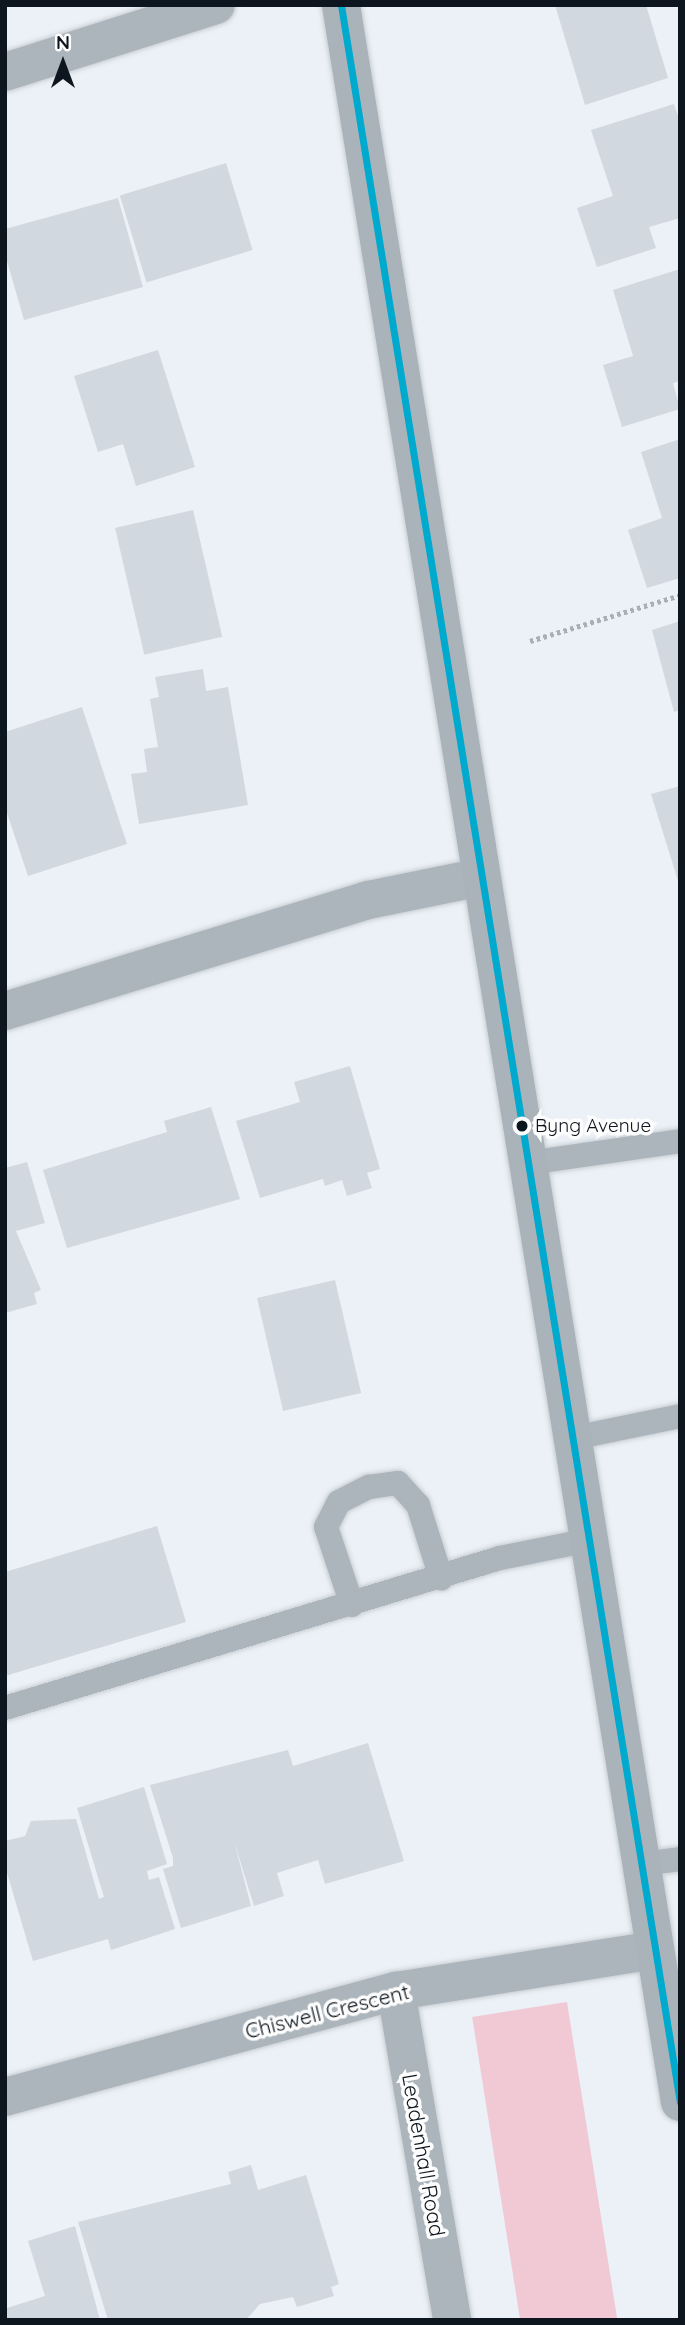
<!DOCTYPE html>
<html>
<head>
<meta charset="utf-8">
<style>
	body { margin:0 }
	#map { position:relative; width:685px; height:2325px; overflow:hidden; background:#ebf1f6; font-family:Quicksand,sans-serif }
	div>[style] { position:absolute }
	.forest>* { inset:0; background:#f0c9d5; transform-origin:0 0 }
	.building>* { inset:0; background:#d1d8df; transform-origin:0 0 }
	.path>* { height:4.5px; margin-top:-2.25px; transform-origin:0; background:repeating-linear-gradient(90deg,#a9b0b5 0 3.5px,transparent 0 7px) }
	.roads { filter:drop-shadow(0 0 2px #c8ced3) drop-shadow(0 0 2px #c8ced3) }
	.lane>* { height:24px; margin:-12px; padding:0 12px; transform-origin:12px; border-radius:12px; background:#acb5bb }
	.street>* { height:38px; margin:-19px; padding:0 19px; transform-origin:19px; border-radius:19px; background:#acb5bb }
	.secondary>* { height:38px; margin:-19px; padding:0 19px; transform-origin:19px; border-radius:19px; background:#aab3ba }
	.bus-1>* { height:7px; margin:-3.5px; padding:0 3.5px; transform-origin:3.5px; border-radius:3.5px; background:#00a9ce }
	.dots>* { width:19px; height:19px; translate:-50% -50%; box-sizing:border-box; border:4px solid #fdfdfd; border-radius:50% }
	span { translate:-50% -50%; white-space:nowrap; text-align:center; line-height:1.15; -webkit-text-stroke:7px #fdfdfd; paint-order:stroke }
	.bus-label { font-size:19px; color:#0d161e }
	.left { translate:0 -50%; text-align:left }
	.street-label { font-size:21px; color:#0d161e }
	.frame { position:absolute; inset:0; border:7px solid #0d161e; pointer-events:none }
	.north { position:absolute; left:28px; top:28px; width:70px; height:70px; -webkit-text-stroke:5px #fdfdfd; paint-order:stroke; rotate:0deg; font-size:19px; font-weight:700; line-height:28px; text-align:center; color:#0d161e }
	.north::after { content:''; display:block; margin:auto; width:24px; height:32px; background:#0d161e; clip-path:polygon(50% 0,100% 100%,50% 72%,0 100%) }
</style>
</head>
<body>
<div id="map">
	<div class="forest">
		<i style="left:567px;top:2002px;width:322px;height:96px;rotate:81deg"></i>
	</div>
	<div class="building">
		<i style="clip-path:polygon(555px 5px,646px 5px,668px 78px,585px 105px)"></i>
		<i style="clip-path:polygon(674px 104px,680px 122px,680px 218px,649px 227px,656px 248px,597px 267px,577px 208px,613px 196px,591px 130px)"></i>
		<i style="left:226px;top:163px;width:91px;height:111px;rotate:73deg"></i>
		<i style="clip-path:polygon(118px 198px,143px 287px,24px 320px,5px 254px,5px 229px)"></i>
		<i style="clip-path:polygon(680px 269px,680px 381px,673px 383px,680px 409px,622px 427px,603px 365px,633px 356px,613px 290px)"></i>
		<i style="clip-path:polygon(158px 350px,195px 467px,136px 486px,123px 444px,98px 452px,74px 376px)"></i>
		<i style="clip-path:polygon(680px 439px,680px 578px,647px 588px,628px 530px,662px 518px,641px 452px)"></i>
		<i style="left:193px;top:510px;width:130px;height:80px;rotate:77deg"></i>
		<i style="clip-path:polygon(680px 621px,680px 710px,674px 712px,652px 630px)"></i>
		<i style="clip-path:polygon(203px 669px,206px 691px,228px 687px,248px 805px,139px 824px,131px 774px,147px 772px,144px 749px,158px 747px,150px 699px,159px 697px,155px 677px)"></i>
		<i style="clip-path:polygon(82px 707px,127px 844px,28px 876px,5px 807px,5px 732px)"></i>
		<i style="clip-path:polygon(680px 786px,680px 884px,679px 884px,651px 794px)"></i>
		<i style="clip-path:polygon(350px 1066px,380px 1169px,367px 1173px,372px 1188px,347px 1196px,342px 1180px,325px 1186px,323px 1179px,260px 1198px,236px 1121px,300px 1102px,294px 1082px)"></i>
		<i style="clip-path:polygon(211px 1107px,240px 1199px,67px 1248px,43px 1170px,167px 1132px,164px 1121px)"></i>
		<i style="clip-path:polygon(27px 1162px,45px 1223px,16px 1231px,41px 1290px,34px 1293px,37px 1304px,5px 1313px,5px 1168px)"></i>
		<i style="left:335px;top:1280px;width:116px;height:80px;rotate:77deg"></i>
		<i style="clip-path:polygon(157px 1526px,186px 1622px,5px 1676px,5px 1572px)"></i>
		<i style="clip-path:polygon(368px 1743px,404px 1861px,325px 1884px,318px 1860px,277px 1873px,284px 1896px,254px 1906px,234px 1841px,251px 1906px,181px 1928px,163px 1869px,173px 1866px,173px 1858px,150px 1785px,288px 1750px,293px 1766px)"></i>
		<i style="clip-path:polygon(144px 1787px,167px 1864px,147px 1871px,149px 1880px,159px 1877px,175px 1929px,111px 1950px,108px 1939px,33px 1961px,5px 1866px,5px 1841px,25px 1836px,31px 1821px,76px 1819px,99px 1899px,104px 1897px,77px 1808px)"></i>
		<i style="clip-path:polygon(251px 2165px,258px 2190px,306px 2175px,339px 2284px,331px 2287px,334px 2296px,297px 2307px,293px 2297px,260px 2304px,246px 2320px,108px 2320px,78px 2222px,231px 2184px,228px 2172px)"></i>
		<i style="clip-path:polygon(75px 2226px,100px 2320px,5px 2320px,5px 2303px,7px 2308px,45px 2296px,28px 2241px)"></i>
	</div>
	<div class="path">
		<i style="left:530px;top:641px;width:157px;rotate:-17deg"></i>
	</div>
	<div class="roads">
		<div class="lane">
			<i style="left:528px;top:1163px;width:154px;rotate:-8.2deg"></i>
			<i style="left:573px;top:1438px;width:109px;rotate:-11.6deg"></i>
			<i style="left:352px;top:1605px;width:82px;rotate:-108.4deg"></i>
			<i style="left:326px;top:1527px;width:28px;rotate:-63deg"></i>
			<i style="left:339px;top:1502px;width:34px;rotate:-27deg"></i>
			<i style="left:369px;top:1487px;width:29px;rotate:-8deg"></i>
			<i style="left:398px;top:1483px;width:30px;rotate:48deg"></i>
			<i style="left:418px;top:1505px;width:77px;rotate:72.5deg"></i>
			<i style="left:5px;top:1708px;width:517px;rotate:-16.86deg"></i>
			<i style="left:500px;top:1558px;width:91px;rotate:-11.4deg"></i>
			<i style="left:641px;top:1864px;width:39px;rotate:-7deg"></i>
		</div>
		<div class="street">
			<i style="left:5px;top:72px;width:221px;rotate:-17.6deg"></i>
			<i style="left:5px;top:1011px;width:380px;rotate:-17deg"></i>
			<i style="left:368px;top:900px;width:115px;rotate:-11.5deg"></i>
			<i style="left:396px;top:1991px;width:334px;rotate:80.3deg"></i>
			<i style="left:5px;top:2097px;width:405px;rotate:-15.2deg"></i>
			<i style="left:396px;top:1991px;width:261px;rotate:-9deg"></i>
		</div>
		<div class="secondary">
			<i style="left:341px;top:5px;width:2124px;rotate:80.82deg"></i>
		</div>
	</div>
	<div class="bus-1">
		<i style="left:341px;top:5px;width:2124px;rotate:80.82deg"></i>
	</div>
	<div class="dots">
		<i style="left:522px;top:1126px;background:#0d161e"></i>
	</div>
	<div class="bus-label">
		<span class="left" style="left:535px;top:1126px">Byng Avenue</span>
	</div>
	<div class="street-label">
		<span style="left:327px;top:2011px;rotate:-14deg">Chiswell Crescent</span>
		<span style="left:424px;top:2155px;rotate:80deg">Leadenhall Road</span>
	</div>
	<div class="frame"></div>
	<div class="north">N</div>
</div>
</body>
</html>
